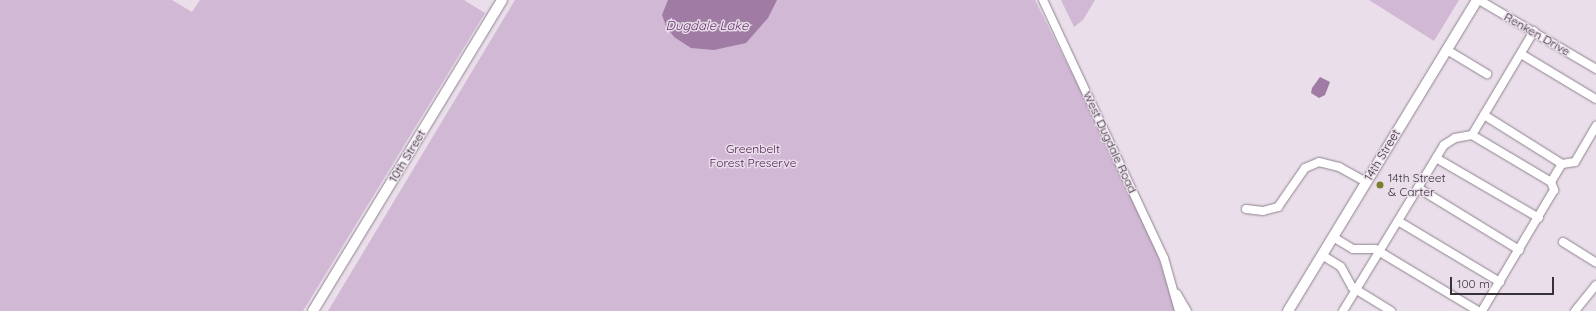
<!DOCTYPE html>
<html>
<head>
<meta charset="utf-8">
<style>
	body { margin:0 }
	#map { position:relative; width:1596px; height:311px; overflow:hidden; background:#e9deea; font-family:Quicksand,sans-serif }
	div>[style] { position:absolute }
	.green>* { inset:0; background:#d1b8d4 }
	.water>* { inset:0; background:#a07ba4 }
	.roads { filter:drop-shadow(0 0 1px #8e838f) drop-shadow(0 0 1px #8e838f) }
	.minor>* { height:8px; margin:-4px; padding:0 4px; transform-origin:4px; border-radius:4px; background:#fff }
	.tertiary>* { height:10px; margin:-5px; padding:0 5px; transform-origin:5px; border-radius:5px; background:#fff }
	.dots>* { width:11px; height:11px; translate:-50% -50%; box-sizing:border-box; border:2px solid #e9deea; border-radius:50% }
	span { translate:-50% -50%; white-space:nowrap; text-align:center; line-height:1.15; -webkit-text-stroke:3px #e9deea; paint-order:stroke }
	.street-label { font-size:12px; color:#383338 }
	.park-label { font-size:12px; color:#4f2054 }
	.poi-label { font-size:12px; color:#383338 }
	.left { translate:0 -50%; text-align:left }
	.water-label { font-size:13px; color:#67376d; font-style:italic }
	.scale { position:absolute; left:1450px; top:277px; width:104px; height:18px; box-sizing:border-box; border:2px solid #383338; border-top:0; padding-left:5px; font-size:12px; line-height:14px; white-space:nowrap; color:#383338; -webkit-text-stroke:3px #e9deea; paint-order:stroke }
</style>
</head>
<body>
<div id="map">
	<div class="green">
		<i style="clip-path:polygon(0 0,172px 0,192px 12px,200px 0,464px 0,485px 13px,303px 311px,0 311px)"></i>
		<i style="clip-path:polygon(515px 0,1035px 0,1145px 219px,1177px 311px,328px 311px)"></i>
		<i style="clip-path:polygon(1061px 0,1095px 0,1083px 20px,1074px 27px)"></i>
		<i style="clip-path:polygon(1369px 0,1459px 0,1434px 41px)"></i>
	</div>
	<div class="water">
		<i style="clip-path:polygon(668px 0,777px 0,768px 18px,746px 43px,714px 50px,691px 48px,674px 37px,666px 26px,662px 15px)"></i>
		<i style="clip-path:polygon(1320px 77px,1330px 82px,1325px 95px,1319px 98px,1311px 93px,1312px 88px)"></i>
	</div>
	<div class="roads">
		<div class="minor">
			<i style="left:1043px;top:0;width:285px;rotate:64.9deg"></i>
			<i style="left:1164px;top:258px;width:55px;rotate:74.2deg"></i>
			<i style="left:1479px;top:0;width:136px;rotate:30.5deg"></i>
			<i style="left:1447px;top:50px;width:47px;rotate:31deg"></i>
			<i style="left:1521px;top:54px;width:87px;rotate:31deg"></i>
			<i style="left:1484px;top:115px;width:92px;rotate:32.1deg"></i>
			<i style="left:1472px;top:135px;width:121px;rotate:-59.2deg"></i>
			<i style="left:1436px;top:158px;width:119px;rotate:30.2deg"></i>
			<i style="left:1551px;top:182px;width:21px;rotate:-59deg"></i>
			<i style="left:1562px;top:164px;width:13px;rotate:-9deg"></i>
			<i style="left:1575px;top:162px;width:42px;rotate:-59.7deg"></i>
			<i style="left:1418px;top:188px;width:119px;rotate:31.5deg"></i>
			<i style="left:1246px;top:209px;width:17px;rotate:7deg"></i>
			<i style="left:1263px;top:211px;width:16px;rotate:-15deg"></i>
			<i style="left:1278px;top:207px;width:47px;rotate:-55.3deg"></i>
			<i style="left:1305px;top:168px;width:15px;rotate:-23deg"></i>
			<i style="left:1319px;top:162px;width:21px;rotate:14deg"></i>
			<i style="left:1339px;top:167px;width:31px;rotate:29deg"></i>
			<i style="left:1398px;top:221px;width:119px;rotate:30.9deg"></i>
			<i style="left:1333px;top:237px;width:23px;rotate:31deg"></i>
			<i style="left:1353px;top:249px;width:22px"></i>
			<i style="left:1375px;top:249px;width:120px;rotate:31deg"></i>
			<i style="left:1563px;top:242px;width:39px;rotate:32deg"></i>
			<i style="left:1322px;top:255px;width:22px;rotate:32deg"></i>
			<i style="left:1341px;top:267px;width:23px;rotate:61deg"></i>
			<i style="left:1352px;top:287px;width:46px;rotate:31.6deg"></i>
			<i style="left:1177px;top:294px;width:20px;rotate:60deg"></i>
			<i style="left:1343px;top:311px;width:194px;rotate:-58.7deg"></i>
			<i style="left:1444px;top:145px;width:13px;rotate:-32deg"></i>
			<i style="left:1455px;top:138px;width:17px;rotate:-10deg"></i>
			<i style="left:1472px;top:135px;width:92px;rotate:30.7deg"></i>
			<i style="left:1551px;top:182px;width:9px;rotate:69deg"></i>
			<i style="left:1554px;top:190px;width:141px;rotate:120.8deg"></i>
			<i style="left:1575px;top:311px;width:33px;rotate:-51deg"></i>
		</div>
		<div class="tertiary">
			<i style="left:313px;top:311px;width:364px;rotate:-58.7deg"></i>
			<i style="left:1288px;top:311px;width:364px;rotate:-58.7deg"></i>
		</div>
	</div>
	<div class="dots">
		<i style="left:1380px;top:185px;background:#797f2a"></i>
	</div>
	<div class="street-label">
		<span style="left:1537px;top:34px;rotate:30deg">Renken Drive</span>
		<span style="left:1110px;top:142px;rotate:65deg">West Dugdale Road</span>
		<span style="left:1382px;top:155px;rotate:-59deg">14th Street</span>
		<span style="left:407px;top:156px;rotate:-59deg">10th Street</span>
	</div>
	<div class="park-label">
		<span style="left:753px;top:156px">Greenbelt<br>Forest Preserve</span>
	</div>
	<div class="poi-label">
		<span class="left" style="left:1388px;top:185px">14th Street<br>&amp; Carter</span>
	</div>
	<div class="water-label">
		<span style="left:707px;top:25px">Dugdale Lake</span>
	</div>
	<div class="scale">100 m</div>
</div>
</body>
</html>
